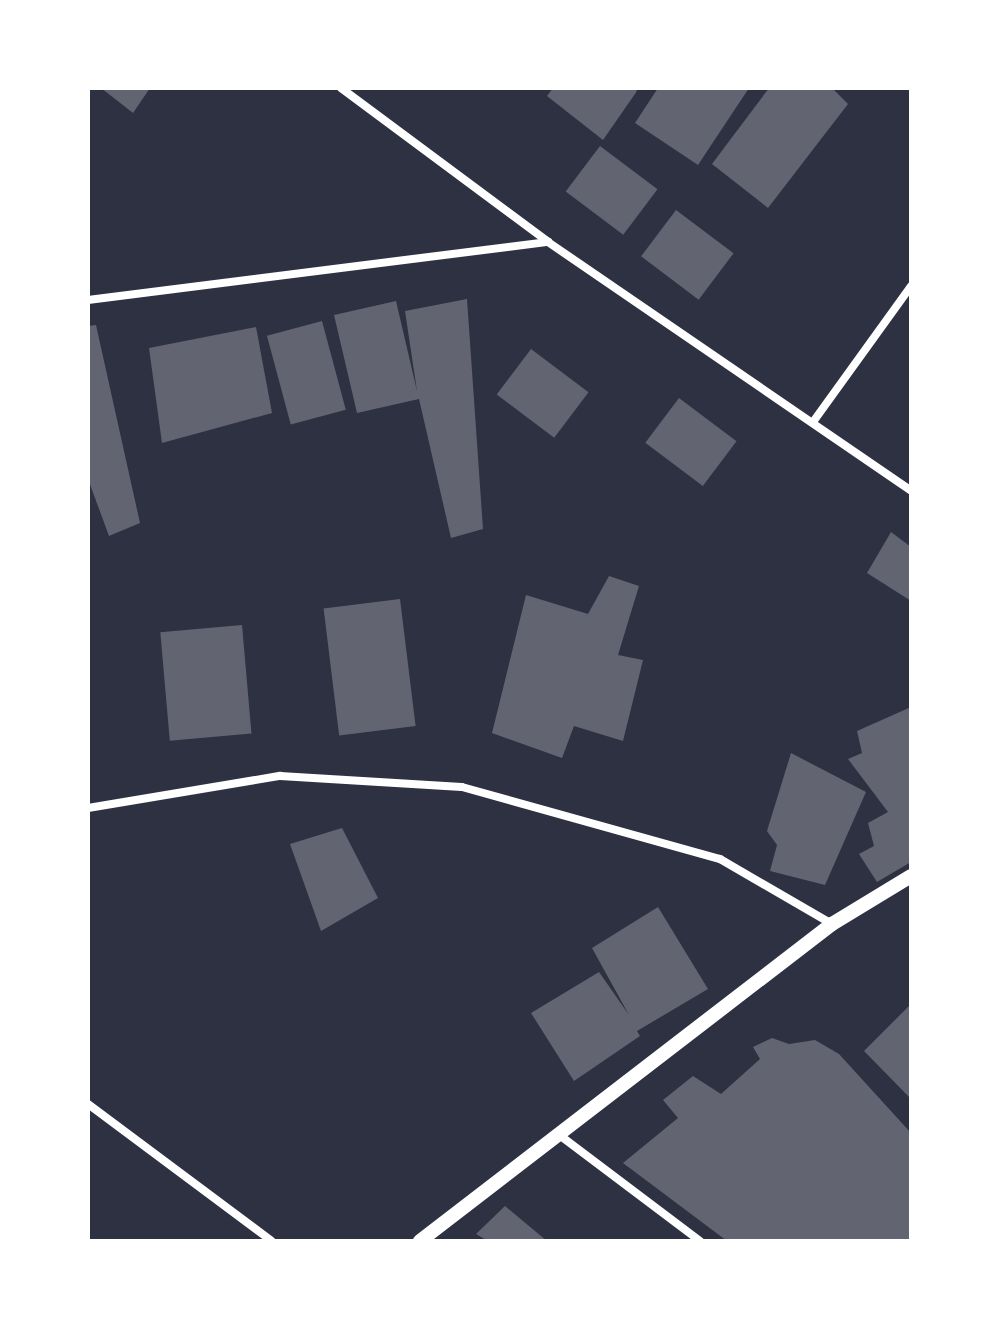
<!DOCTYPE html>
<html>
<head>
<meta charset="utf-8">
<style>
	body { margin:0 }
	#map { position:relative; width:999px; height:1329px; overflow:hidden; background:#2d3142; font-family:"Times New Roman",serif }
	div>[style] { position:absolute }
	.building>* { inset:0; background:#626471; transform-origin:0 0 }
	.minor>* { height:8px; margin:-4px; padding:0 4px; transform-origin:4px; border-radius:4px; background:#fff }
	.tertiary>* { height:14px; margin:-7px; padding:0 7px; transform-origin:7px; border-radius:7px; background:#fff }
	span { translate:-50% -50%; white-space:nowrap; text-align:center; line-height:1.15; -webkit-text-stroke:6px #fff; paint-order:stroke }
	.frame { position:absolute; inset:0; border:90px solid #fff; pointer-events:none }
</style>
</head>
<body>
<div id="map">
	<div class="building">
		<i style="clip-path:polygon(101px 88px,150px 88px,133px 113px)"></i>
		<i style="clip-path:polygon(553px 88px,633px 88px,637px 91px,603px 140px,547px 96px)"></i>
		<i style="clip-path:polygon(658px 88px,749px 88px,698px 165px,635px 123px)"></i>
		<i style="clip-path:polygon(769px 88px,832px 88px,848px 104px,768px 208px,712px 164px)"></i>
		<i style="left:600px;top:146px;width:72px;height:57px;rotate:37deg"></i>
		<i style="left:676px;top:210px;width:72px;height:58px;rotate:37deg"></i>
		<i style="clip-path:polygon(467px 299px,483px 529px,451px 538px,419px 399px,357px 413px,334px 315px,396px 301px,417px 391px,405px 311px)"></i>
		<i style="left:322px;top:321px;width:92px;height:57px;rotate:75deg"></i>
		<i style="clip-path:polygon(96px 325px,140px 523px,109px 536px,88px 479px,88px 326px)"></i>
		<i style="clip-path:polygon(256px 327px,272px 413px,162px 443px,149px 348px)"></i>
		<i style="left:531px;top:349px;width:72px;height:57px;rotate:37deg"></i>
		<i style="left:679px;top:398px;width:72px;height:56px;rotate:37deg"></i>
		<i style="clip-path:polygon(891px 532px,911px 547px,911px 601px,867px 573px)"></i>
		<i style="clip-path:polygon(609px 576px,639px 586px,618px 655px,643px 660px,623px 741px,574px 726px,562px 758px,492px 733px,526px 595px,588px 614px)"></i>
		<i style="left:400px;top:599px;width:128px;height:77px;rotate:83deg"></i>
		<i style="left:242px;top:625px;width:109px;height:82px;rotate:85deg"></i>
		<i style="clip-path:polygon(911px 707px,911px 862px,877px 882px,859px 854px,874px 846px,868px 823px,888px 812px,848px 759px,862px 753px,857px 731px)"></i>
		<i style="clip-path:polygon(791px 753px,866px 792px,825px 885px,770px 871px,777px 845px,767px 831px)"></i>
		<i style="clip-path:polygon(342px 828px,378px 898px,321px 931px,290px 844px)"></i>
		<i style="clip-path:polygon(658px 907px,708px 989px,637px 1031px,640px 1036px,574px 1081px,531px 1013px,599px 972px,629px 1015px,592px 948px)"></i>
		<i style="clip-path:polygon(911px 1004px,911px 1099px,864px 1051px)"></i>
		<i style="clip-path:polygon(772px 1038px,789px 1044px,815px 1040px,839px 1054px,911px 1133px,911px 1241px,727px 1241px,623px 1163px,678px 1118px,663px 1100px,693px 1076px,721px 1094px,760px 1059px,753px 1047px)"></i>
		<i style="clip-path:polygon(505px 1206px,547px 1241px,488px 1241px,476px 1234px)"></i>
	</div>
	<div class="minor">
		<i style="left:341px;top:88px;width:258px;rotate:36.6deg"></i>
		<i style="left:548px;top:242px;width:440px;rotate:34.4deg"></i>
		<i style="left:88px;top:300px;width:464px;rotate:-7.2deg"></i>
		<i style="left:813px;top:422px;width:168px;rotate:-54.2deg"></i>
		<i style="left:88px;top:808px;width:195px;rotate:-9.5deg"></i>
		<i style="left:280px;top:776px;width:182px;rotate:3.5deg"></i>
		<i style="left:462px;top:787px;width:268px;rotate:15.6deg"></i>
		<i style="left:720px;top:859px;width:129px;rotate:30.1deg"></i>
		<i style="left:88px;top:1104px;width:229px;rotate:36.7deg"></i>
		<i style="left:558px;top:1134px;width:178px;rotate:37deg"></i>
	</div>
	<div class="tertiary">
		<i style="left:420px;top:1241px;width:520px;rotate:-37.58deg"></i>
		<i style="left:832px;top:924px;width:92px;rotate:-31.3deg"></i>
	</div>
	<div class="frame"></div>
</div>
</body>
</html>
